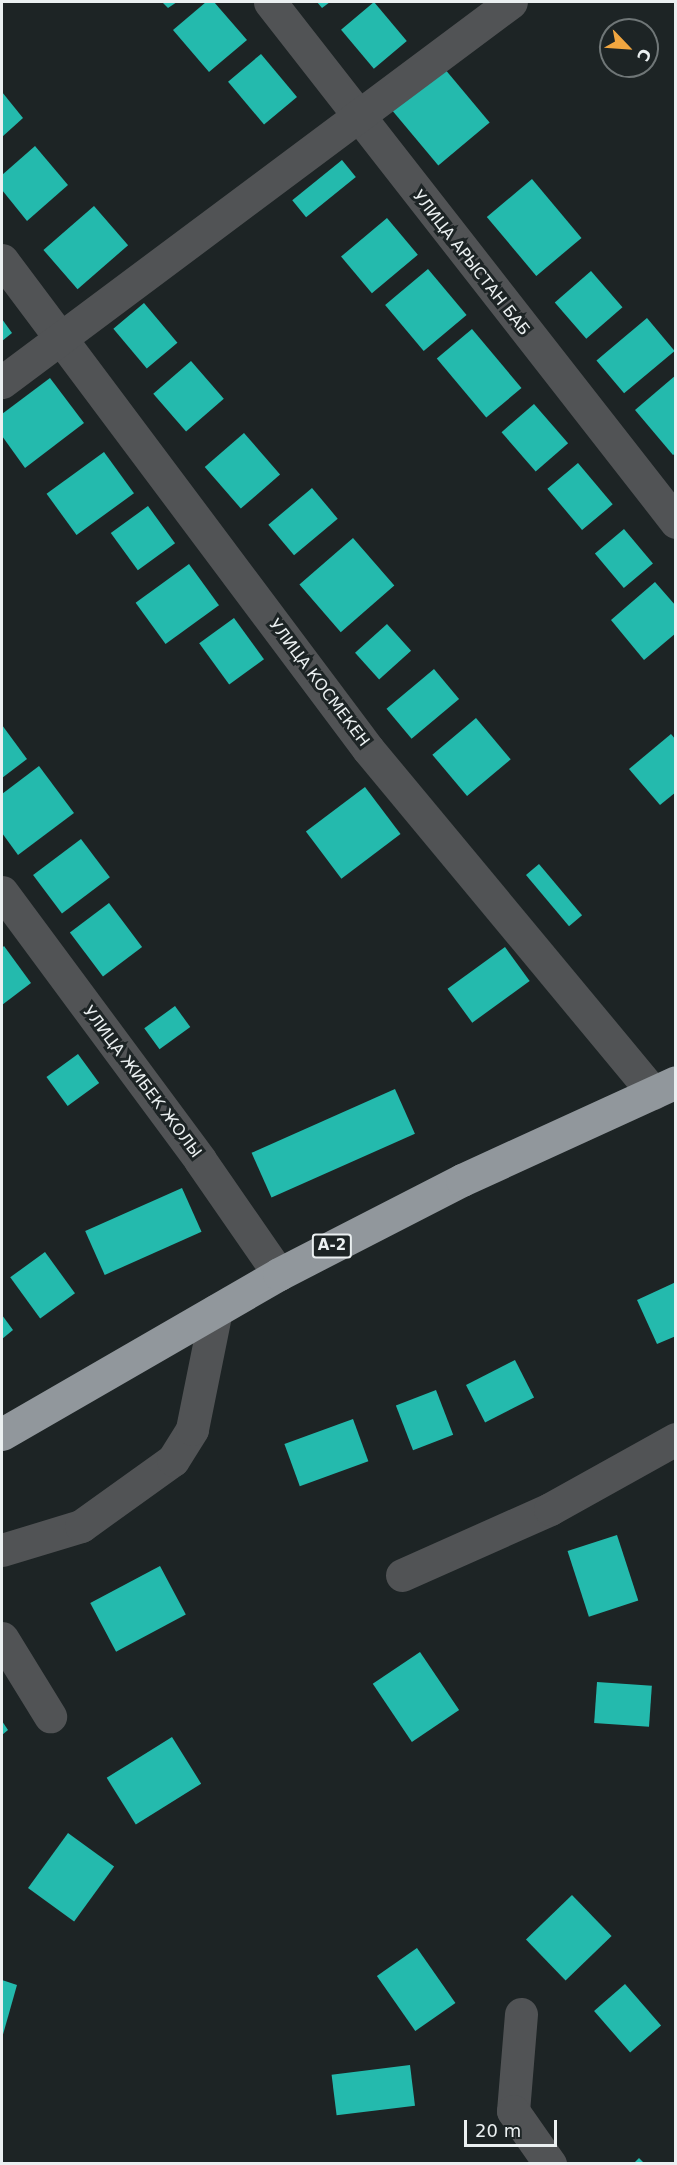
<!DOCTYPE html>
<html>
<head>
<meta charset="utf-8">
<style>
	body { margin:0 }
	#map { position:relative; width:677px; height:2165px; overflow:hidden; background:#1d2425; font-family:"DejaVu Sans",sans-serif }
	div>[style] { position:absolute }
	.building>* { inset:0; background:#24baad; transform-origin:0 0 }
	.minor>* { height:33px; margin:-16.5px; padding:0 16.5px; transform-origin:16.5px; border-radius:16.5px; background:#515355 }
	.highway>* { height:33px; margin:-16.5px; padding:0 16.5px; transform-origin:16.5px; border-radius:16.5px; background:#91979c }
	span { translate:-50% -50%; white-space:nowrap; text-align:center; line-height:1.15; -webkit-text-stroke:6px #1d2425; paint-order:stroke }
	.shield-label span { padding:2px 4px; background:#1d2425; border:2px solid; border-radius:4px; -webkit-text-stroke-width:0 }
	.shield-label { font-size:15px; color:#ebf0f1; font-weight:700 }
	.street-label { font-size:16px; color:#ebf0f1 }
	.frame { position:absolute; inset:0; border:3px solid #ebf0f1; pointer-events:none }
	.north { position:absolute; left:599px; top:18px; width:60px; height:60px; box-sizing:border-box; background:#1d2425; border:2px solid #6f7677; border-radius:50%; rotate:115deg; font-size:16px; font-weight:700; line-height:24px; text-align:center; color:#ebf0f1 }
	.north::after { content:''; display:block; margin:auto; width:21px; height:27px; background:#f1a640; clip-path:polygon(50% 0,100% 100%,50% 72%,0 100%) }
	.scale { position:absolute; left:464px; top:2120px; width:93px; height:27px; box-sizing:border-box; border:3px solid #ebf0f1; border-top:0; padding-left:8px; font-size:18px; line-height:21px; white-space:nowrap; color:#ebf0f1; -webkit-text-stroke:4px #1d2425; paint-order:stroke }
</style>
</head>
<body>
<div id="map">
	<div class="building">
		<i style="clip-path:polygon(162px 2px,177px 2px,168px 8px)"></i>
		<i style="clip-path:polygon(206px 2px,214px 2px,247px 40px,209px 72px,173px 30px)"></i>
		<i style="clip-path:polygon(317px 2px,330px 2px,322px 8px)"></i>
		<i style="left:374px;top:2px;width:51px;height:43px;rotate:50deg"></i>
		<i style="left:261px;top:54px;width:56px;height:43px;rotate:50deg"></i>
		<i style="left:444px;top:68px;width:71px;height:67px;rotate:50deg"></i>
		<i style="clip-path:polygon(2px 92px,23px 118px,2px 137px)"></i>
		<i style="clip-path:polygon(35px 146px,68px 185px,27px 221px,2px 190px,2px 175px)"></i>
		<i style="left:342px;top:160px;width:22px;height:64px;rotate:51deg"></i>
		<i style="left:532px;top:179px;width:77px;height:59px;rotate:50deg"></i>
		<i style="left:94px;top:206px;width:52px;height:67px;rotate:49deg"></i>
		<i style="left:387px;top:218px;width:48px;height:60px;rotate:50deg"></i>
		<i style="left:428px;top:269px;width:60px;height:56px;rotate:50deg"></i>
		<i style="left:591px;top:271px;width:48px;height:48px;rotate:49deg"></i>
		<i style="left:144px;top:303px;width:52px;height:40px;rotate:50deg"></i>
		<i style="left:647px;top:318px;width:43px;height:66px;rotate:50deg"></i>
		<i style="clip-path:polygon(2px 319px,12px 333px,2px 341px)"></i>
		<i style="left:472px;top:329px;width:77px;height:46px;rotate:50deg"></i>
		<i style="left:191px;top:361px;width:50px;height:50px;rotate:49deg"></i>
		<i style="clip-path:polygon(676px 375px,676px 453px,673px 455px,635px 410px)"></i>
		<i style="clip-path:polygon(50px 378px,84px 423px,25px 468px,2px 436px,2px 414px)"></i>
		<i style="left:534px;top:404px;width:52px;height:43px;rotate:49deg"></i>
		<i style="left:244px;top:433px;width:55px;height:52px;rotate:49deg"></i>
		<i style="left:104px;top:452px;width:51px;height:71px;rotate:54deg"></i>
		<i style="left:578px;top:463px;width:54px;height:40px;rotate:50deg"></i>
		<i style="left:312px;top:488px;width:40px;height:57px;rotate:50deg"></i>
		<i style="left:148px;top:506px;width:46px;height:46px;rotate:54deg"></i>
		<i style="left:624px;top:529px;width:45px;height:38px;rotate:50deg"></i>
		<i style="left:353px;top:538px;width:63px;height:71px;rotate:49deg"></i>
		<i style="left:189px;top:564px;width:51px;height:66px;rotate:54deg"></i>
		<i style="clip-path:polygon(655px 582px,676px 606px,676px 633px,644px 660px,611px 620px)"></i>
		<i style="left:234px;top:618px;width:51px;height:43px;rotate:54deg"></i>
		<i style="left:387px;top:624px;width:36px;height:43px;rotate:48deg"></i>
		<i style="left:434px;top:669px;width:39px;height:62px;rotate:50deg"></i>
		<i style="left:476px;top:718px;width:54px;height:57px;rotate:50deg"></i>
		<i style="clip-path:polygon(2px 725px,27px 759px,2px 778px)"></i>
		<i style="clip-path:polygon(671px 734px,676px 740px,676px 792px,660px 805px,629px 769px)"></i>
		<i style="clip-path:polygon(39px 766px,74px 813px,18px 855px,2px 833px,2px 794px)"></i>
		<i style="left:365px;top:787px;width:59px;height:74px;rotate:53deg"></i>
		<i style="left:81px;top:839px;width:48px;height:60px;rotate:53deg"></i>
		<i style="left:539px;top:864px;width:67px;height:17px;rotate:50deg"></i>
		<i style="left:109px;top:903px;width:55px;height:49px;rotate:53deg"></i>
		<i style="clip-path:polygon(4px 946px,31px 983px,2px 1005px,2px 948px)"></i>
		<i style="left:505px;top:947px;width:42px;height:71px;rotate:54deg"></i>
		<i style="left:175px;top:1006px;width:26px;height:38px;rotate:54deg"></i>
		<i style="left:78px;top:1054px;width:36px;height:39px;rotate:54deg"></i>
		<i style="left:395px;top:1089px;width:49px;height:157px;rotate:66deg"></i>
		<i style="left:182px;top:1188px;width:48px;height:106px;rotate:66deg"></i>
		<i style="left:45px;top:1252px;width:51px;height:43px;rotate:54deg"></i>
		<i style="clip-path:polygon(676px 1282px,676px 1336px,657px 1344px,637px 1300px)"></i>
		<i style="clip-path:polygon(2px 1315px,13px 1330px,2px 1339px)"></i>
		<i style="left:515px;top:1360px;width:42px;height:55px;rotate:63deg"></i>
		<i style="left:436px;top:1390px;width:48px;height:43px;rotate:69deg"></i>
		<i style="left:353px;top:1419px;width:45px;height:73px;rotate:70deg"></i>
		<i style="left:617px;top:1535px;width:69px;height:52px;rotate:72deg"></i>
		<i style="left:160px;top:1566px;width:55px;height:79px;rotate:62deg"></i>
		<i style="left:420px;top:1652px;width:70px;height:57px;rotate:56deg"></i>
		<i style="left:597px;top:1682px;width:55px;height:41px;rotate:4deg"></i>
		<i style="clip-path:polygon(2px 1721px,8px 1730px,2px 1735px)"></i>
		<i style="left:172px;top:1737px;width:55px;height:77px;rotate:58deg"></i>
		<i style="left:68px;top:1833px;width:57px;height:68px;rotate:36deg"></i>
		<i style="left:572px;top:1895px;width:57px;height:64px;rotate:46deg"></i>
		<i style="left:417px;top:1948px;width:67px;height:49px;rotate:55deg"></i>
		<i style="clip-path:polygon(2px 1980px,17px 1985px,2px 2038px)"></i>
		<i style="left:625px;top:1984px;width:55px;height:41px;rotate:49deg"></i>
		<i style="left:410px;top:2065px;width:41px;height:79px;rotate:83deg"></i>
		<i style="clip-path:polygon(639px 2158px,645px 2164px,633px 2164px)"></i>
	</div>
	<div class="minor">
		<i style="left:270px;top:2px;width:660px;rotate:52.02deg"></i>
		<i style="left:2px;top:260px;width:611px;rotate:53.19deg"></i>
		<i style="left:368px;top:749px;width:447px;rotate:50.3deg"></i>
		<i style="left:2px;top:382px;width:635px;rotate:-36.74deg"></i>
		<i style="left:2px;top:892px;width:333px;rotate:53.5deg"></i>
		<i style="left:200px;top:1160px;width:139px;rotate:55.3deg"></i>
		<i style="left:2px;top:1550px;width:83px;rotate:-16.9deg"></i>
		<i style="left:81px;top:1526px;width:113px;rotate:-35.7deg"></i>
		<i style="left:173px;top:1460px;width:36px;rotate:-58deg"></i>
		<i style="left:192px;top:1429px;width:121px;rotate:-78.6deg"></i>
		<i style="left:402px;top:1575px;width:162px;rotate:-24deg"></i>
		<i style="left:550px;top:1509px;width:144px;rotate:-29.1deg"></i>
		<i style="left:2px;top:1638px;width:92px;rotate:58.4deg"></i>
		<i style="left:521px;top:2014px;width:97px;rotate:94.7deg"></i>
		<i style="left:513px;top:2111px;width:65px;rotate:55.1deg"></i>
	</div>
	<div class="highway">
		<i style="left:2px;top:1434px;width:320px;rotate:-30deg"></i>
		<i style="left:279px;top:1274px;width:206px;rotate:-27.2deg"></i>
		<i style="left:462px;top:1180px;width:235px;rotate:-24.6deg"></i>
	</div>
	<div class="shield-label">
		<span style="left:332px;top:1246px">A-2</span>
	</div>
	<div class="street-label">
		<span style="left:471px;top:263px;rotate:52deg">УЛИЦА АРЫСТАН БАБ</span>
		<span style="left:319px;top:683px;rotate:53deg">УЛИЦА КОСМЕКЕН</span>
		<span style="left:142px;top:1082px;rotate:53deg">УЛИЦА ЖИБЕК ЖОЛЫ</span>
	</div>
	<div class="frame"></div>
	<div class="north">С</div>
	<div class="scale">20 m</div>
</div>
</body>
</html>
